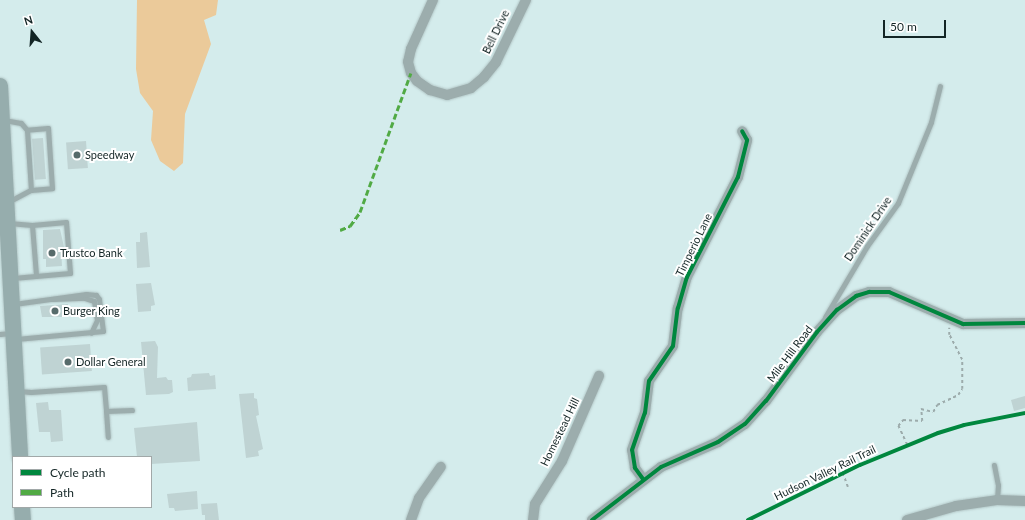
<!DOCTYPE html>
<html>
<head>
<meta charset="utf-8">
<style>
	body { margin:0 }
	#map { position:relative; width:1025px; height:520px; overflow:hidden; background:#d4ecec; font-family:Lato,sans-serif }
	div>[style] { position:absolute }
	.water>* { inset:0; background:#ebca9a }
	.building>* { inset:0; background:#bfd3d3; transform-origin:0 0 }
	.path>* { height:1.5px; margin-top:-0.75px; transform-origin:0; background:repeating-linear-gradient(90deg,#9cabab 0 3px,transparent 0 6px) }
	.roads { filter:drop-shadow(0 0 1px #b3c7c7) drop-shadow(0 0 1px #b3c7c7) }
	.service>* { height:5px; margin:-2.5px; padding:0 2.5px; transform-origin:2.5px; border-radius:2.5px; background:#9cadad }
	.minor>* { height:10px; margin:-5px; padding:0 5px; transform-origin:5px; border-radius:5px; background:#9cadad }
	.trunk>* { height:16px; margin:-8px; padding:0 8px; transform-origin:8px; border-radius:8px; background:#96adad }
	.quiet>* { height:3px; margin-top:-1.5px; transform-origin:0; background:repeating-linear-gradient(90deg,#51aa44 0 6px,transparent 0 9px) }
	.cycleway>* { height:4px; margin:-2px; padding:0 2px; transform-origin:2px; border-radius:2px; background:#00873e }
	.dots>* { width:11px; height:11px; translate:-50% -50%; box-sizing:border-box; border:2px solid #fff; border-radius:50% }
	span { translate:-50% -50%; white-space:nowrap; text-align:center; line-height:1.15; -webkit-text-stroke:4px #fff; paint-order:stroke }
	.street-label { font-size:11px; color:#132525 }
	.poi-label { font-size:11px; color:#132525 }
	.left { translate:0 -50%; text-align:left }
	.legend { position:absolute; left:12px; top:456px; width:140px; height:52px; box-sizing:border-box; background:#fff; border:1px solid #a1a8a8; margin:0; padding:5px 7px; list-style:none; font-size:12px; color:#132525 }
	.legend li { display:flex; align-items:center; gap:8px; height:20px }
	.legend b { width:20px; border:1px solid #a1a8a8 }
	.north { position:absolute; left:12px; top:12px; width:40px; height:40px; -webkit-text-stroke:3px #fff; paint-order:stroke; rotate:343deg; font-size:11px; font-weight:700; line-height:16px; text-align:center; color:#132525 }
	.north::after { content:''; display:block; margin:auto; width:14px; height:18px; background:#132525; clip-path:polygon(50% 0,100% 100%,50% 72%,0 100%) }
	.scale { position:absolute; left:883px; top:20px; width:63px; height:18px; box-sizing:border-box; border:2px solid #132525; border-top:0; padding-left:5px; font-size:12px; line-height:14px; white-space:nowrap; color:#132525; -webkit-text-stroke:3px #fff; paint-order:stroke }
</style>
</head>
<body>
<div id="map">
	<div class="water">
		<i style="clip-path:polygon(137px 0,218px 0,216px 15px,204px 20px,211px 44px,185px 114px,183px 163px,174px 171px,160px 161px,151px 140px,153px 111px,140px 93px,136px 69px)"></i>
	</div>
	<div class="building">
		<i style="left:43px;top:138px;width:41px;height:11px;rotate:86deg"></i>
		<i style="left:86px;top:141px;width:27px;height:20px;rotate:86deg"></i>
		<i style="clip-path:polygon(60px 229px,64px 247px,61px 247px,62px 266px,46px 267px,46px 259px,43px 259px,43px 230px)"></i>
		<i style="clip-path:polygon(147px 232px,150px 267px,137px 268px,136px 242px,140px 242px,140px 233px)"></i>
		<i style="clip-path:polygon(151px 283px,155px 305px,151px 306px,151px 311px,138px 312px,136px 284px)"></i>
		<i style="clip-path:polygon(68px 304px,69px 317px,42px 317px,40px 306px)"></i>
		<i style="clip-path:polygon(155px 341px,158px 347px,157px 378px,166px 377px,168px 380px,172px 380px,173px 392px,169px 394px,146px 395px,141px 342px)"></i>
		<i style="left:90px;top:344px;width:27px;height:50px;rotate:86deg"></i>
		<i style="clip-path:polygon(209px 373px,210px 376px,215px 375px,216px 389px,188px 391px,187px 378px,191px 377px,192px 374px)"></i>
		<i style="clip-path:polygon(254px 393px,254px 398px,257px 399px,259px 415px,256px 416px,263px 449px,258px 451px,259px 456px,246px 458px,239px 394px)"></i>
		<i style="clip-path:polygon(1025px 396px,1025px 408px,1014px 411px,1011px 400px)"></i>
		<i style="clip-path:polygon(48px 402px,49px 410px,61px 410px,63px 441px,51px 442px,50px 432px,39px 432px,36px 403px)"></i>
		<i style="clip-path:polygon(197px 422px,200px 461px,151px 464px,151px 457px,137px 457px,134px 428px)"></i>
		<i style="clip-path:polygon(197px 491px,198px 509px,175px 511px,174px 508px,169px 508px,167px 494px)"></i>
		<i style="clip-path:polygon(217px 503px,219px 520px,205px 520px,205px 515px,202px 515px,201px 504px)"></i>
	</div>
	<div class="path">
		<i style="left:907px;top:445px;width:21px;rotate:-115deg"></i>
		<i style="left:898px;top:426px;width:8px;rotate:-50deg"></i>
		<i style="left:903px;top:420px;width:19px;rotate:3deg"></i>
		<i style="left:922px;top:421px;width:12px;rotate:-95deg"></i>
		<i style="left:921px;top:409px;width:12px;rotate:14deg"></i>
		<i style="left:933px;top:412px;width:8px;rotate:-60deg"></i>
		<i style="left:937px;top:405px;width:23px;rotate:-25deg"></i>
		<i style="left:958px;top:395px;width:7px;rotate:-56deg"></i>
		<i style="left:962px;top:389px;width:29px;rotate:-90deg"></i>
		<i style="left:962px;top:360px;width:28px;rotate:-117deg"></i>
		<i style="left:949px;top:335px;width:7px;rotate:-90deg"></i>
		<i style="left:843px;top:473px;width:15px;rotate:70deg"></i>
	</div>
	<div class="roads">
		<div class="service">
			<i style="left:4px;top:120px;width:17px;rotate:10deg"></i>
			<i style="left:21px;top:123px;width:9px;rotate:49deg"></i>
			<i style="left:27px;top:130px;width:60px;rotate:86.2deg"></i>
			<i style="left:31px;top:190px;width:21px;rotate:-5deg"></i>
			<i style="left:52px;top:188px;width:60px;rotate:-93.8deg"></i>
			<i style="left:48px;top:128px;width:21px;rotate:175deg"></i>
			<i style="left:8px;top:202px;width:26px;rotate:-28deg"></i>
			<i style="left:9px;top:223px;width:23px;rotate:5deg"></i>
			<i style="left:32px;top:225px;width:34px;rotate:-5deg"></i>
			<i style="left:66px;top:222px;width:51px;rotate:85.5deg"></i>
			<i style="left:70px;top:273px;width:57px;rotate:175deg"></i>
			<i style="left:32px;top:225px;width:50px;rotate:85.4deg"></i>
			<i style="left:52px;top:299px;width:33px;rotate:-2deg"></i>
			<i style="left:85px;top:298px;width:9px;rotate:18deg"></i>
			<i style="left:94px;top:301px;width:19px;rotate:81deg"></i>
			<i style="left:97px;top:320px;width:14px;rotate:115deg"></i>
			<i style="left:14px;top:304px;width:73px;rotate:-7.9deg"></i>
			<i style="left:86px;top:294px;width:10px;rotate:6deg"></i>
			<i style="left:96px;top:295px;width:5px;rotate:53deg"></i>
			<i style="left:99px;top:299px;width:32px;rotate:83deg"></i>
			<i style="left:103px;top:331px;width:87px;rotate:174.7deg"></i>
			<i style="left:825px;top:317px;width:82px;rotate:-59.4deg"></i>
			<i style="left:867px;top:246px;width:53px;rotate:-54.2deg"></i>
			<i style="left:898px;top:203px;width:87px;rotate:-67.8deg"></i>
			<i style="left:931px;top:122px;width:37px;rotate:-76deg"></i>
			<i style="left:0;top:334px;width:11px;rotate:-5deg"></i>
			<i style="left:18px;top:391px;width:13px;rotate:4deg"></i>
			<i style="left:31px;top:392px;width:73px;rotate:-3.9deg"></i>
			<i style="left:104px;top:387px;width:24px;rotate:85deg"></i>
			<i style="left:106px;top:411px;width:26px;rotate:-2deg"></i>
			<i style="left:106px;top:411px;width:26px;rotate:86deg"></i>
			<i style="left:994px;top:465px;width:20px;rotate:79deg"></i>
			<i style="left:998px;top:485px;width:15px;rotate:94deg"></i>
		</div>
		<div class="minor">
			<i style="left:433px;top:0;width:54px;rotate:114.2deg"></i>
			<i style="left:411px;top:49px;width:13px;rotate:103deg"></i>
			<i style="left:408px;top:62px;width:11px;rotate:75deg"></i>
			<i style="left:411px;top:73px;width:10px;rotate:53deg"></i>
			<i style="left:417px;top:81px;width:16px;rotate:35deg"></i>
			<i style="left:430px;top:90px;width:18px;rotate:16deg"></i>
			<i style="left:447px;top:95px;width:25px;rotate:-16deg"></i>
			<i style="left:471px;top:88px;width:17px;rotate:-40deg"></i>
			<i style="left:484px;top:77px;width:19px;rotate:-51deg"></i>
			<i style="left:496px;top:62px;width:69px;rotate:-64.2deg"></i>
			<i style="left:643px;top:479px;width:14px;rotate:-126deg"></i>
			<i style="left:635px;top:468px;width:18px;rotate:-99deg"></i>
			<i style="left:632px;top:450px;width:39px;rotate:-71deg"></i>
			<i style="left:645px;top:413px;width:32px;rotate:-83deg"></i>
			<i style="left:649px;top:381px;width:42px;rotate:-55.6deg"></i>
			<i style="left:673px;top:346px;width:38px;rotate:-83deg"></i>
			<i style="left:678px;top:308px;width:32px;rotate:-74deg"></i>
			<i style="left:687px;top:277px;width:112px;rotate:-63deg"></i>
			<i style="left:738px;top:177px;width:38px;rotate:-76deg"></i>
			<i style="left:747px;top:140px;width:10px;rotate:-119deg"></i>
			<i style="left:411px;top:520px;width:23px;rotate:-70deg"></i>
			<i style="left:419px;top:498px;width:38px;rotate:-55deg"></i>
			<i style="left:533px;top:520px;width:16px;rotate:-83deg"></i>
			<i style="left:535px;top:504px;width:51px;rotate:-57.9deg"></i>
			<i style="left:562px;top:461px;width:93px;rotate:-66.5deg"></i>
			<i style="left:592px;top:520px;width:87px;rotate:-37.5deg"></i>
			<i style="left:661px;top:467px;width:62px;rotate:-23.7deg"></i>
			<i style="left:718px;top:442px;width:32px;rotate:-34deg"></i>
			<i style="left:745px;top:424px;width:31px;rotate:-48deg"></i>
			<i style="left:766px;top:401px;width:86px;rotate:-53.5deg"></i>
			<i style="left:817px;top:332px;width:30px;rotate:-48deg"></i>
			<i style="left:837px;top:310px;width:24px;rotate:-36deg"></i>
			<i style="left:856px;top:296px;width:14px;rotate:-17deg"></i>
			<i style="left:869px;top:292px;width:20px"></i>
			<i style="left:889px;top:292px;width:81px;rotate:23.4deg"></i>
			<i style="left:963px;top:324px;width:62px;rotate:-0.9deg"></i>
			<i style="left:907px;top:520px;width:51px;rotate:-15.9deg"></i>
			<i style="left:956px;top:506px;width:41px;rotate:-8.3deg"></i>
			<i style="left:997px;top:500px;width:28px;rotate:2deg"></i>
		</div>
		<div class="trunk">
			<i style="left:0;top:86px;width:372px;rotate:86.9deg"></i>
			<i style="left:22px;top:507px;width:13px;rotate:86deg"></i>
		</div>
	</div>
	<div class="quiet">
		<i style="left:340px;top:230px;width:11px;rotate:-22deg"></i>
		<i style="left:350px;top:226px;width:17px;rotate:-54deg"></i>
		<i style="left:360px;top:212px;width:148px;rotate:-69.9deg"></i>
	</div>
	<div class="cycleway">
		<i style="left:643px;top:479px;width:14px;rotate:-126deg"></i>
		<i style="left:635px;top:468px;width:18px;rotate:-99deg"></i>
		<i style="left:632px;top:450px;width:39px;rotate:-71deg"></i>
		<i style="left:645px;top:413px;width:32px;rotate:-83deg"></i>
		<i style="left:649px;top:381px;width:42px;rotate:-55.6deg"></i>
		<i style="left:673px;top:346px;width:38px;rotate:-83deg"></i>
		<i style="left:678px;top:308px;width:32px;rotate:-74deg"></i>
		<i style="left:687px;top:277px;width:112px;rotate:-63deg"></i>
		<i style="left:738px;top:177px;width:38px;rotate:-76deg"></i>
		<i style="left:747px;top:140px;width:10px;rotate:-119deg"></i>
		<i style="left:592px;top:520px;width:87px;rotate:-37.5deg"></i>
		<i style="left:661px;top:467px;width:62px;rotate:-23.7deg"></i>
		<i style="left:718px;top:442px;width:32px;rotate:-34deg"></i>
		<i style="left:745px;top:424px;width:31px;rotate:-48deg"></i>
		<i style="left:766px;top:401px;width:86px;rotate:-53.5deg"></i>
		<i style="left:817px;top:332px;width:30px;rotate:-48deg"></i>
		<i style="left:837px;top:310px;width:24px;rotate:-36deg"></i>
		<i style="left:856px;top:296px;width:14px;rotate:-17deg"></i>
		<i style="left:869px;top:292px;width:20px"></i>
		<i style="left:889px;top:292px;width:81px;rotate:23.4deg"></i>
		<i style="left:963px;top:324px;width:62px;rotate:-0.9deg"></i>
		<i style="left:748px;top:520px;width:125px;rotate:-26.2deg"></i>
		<i style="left:860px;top:465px;width:84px;rotate:-22.3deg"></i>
		<i style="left:938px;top:433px;width:27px;rotate:-17deg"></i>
		<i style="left:964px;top:425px;width:62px;rotate:-11.1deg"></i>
	</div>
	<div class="dots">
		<i style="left:77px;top:155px;background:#576b6b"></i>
		<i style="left:52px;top:253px;background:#576b6b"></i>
		<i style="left:55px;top:311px;background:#576b6b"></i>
		<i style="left:68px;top:362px;background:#576b6b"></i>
	</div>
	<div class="street-label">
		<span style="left:496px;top:32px;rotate:-64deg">Bell Drive</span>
		<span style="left:868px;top:229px;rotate:-56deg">Dominick Drive</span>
		<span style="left:694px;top:245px;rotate:-64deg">Timperio Lane</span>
		<span style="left:790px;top:354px;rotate:-53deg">Mile Hill Road</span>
		<span style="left:560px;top:432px;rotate:-64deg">Homestead Hill</span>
		<span style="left:825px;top:473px;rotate:-26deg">Hudson Valley Rail Trail</span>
	</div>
	<div class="poi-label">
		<span class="left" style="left:85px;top:155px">Speedway</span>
		<span class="left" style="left:60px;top:253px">Trustco Bank</span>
		<span class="left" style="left:63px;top:311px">Burger King</span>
		<span class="left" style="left:76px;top:362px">Dollar General</span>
	</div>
	<ul class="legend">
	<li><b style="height:5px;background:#00873e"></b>Cycle path</li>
	<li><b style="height:5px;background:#51aa44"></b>Path</li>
	</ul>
	<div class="north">N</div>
	<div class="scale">50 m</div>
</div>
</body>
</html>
